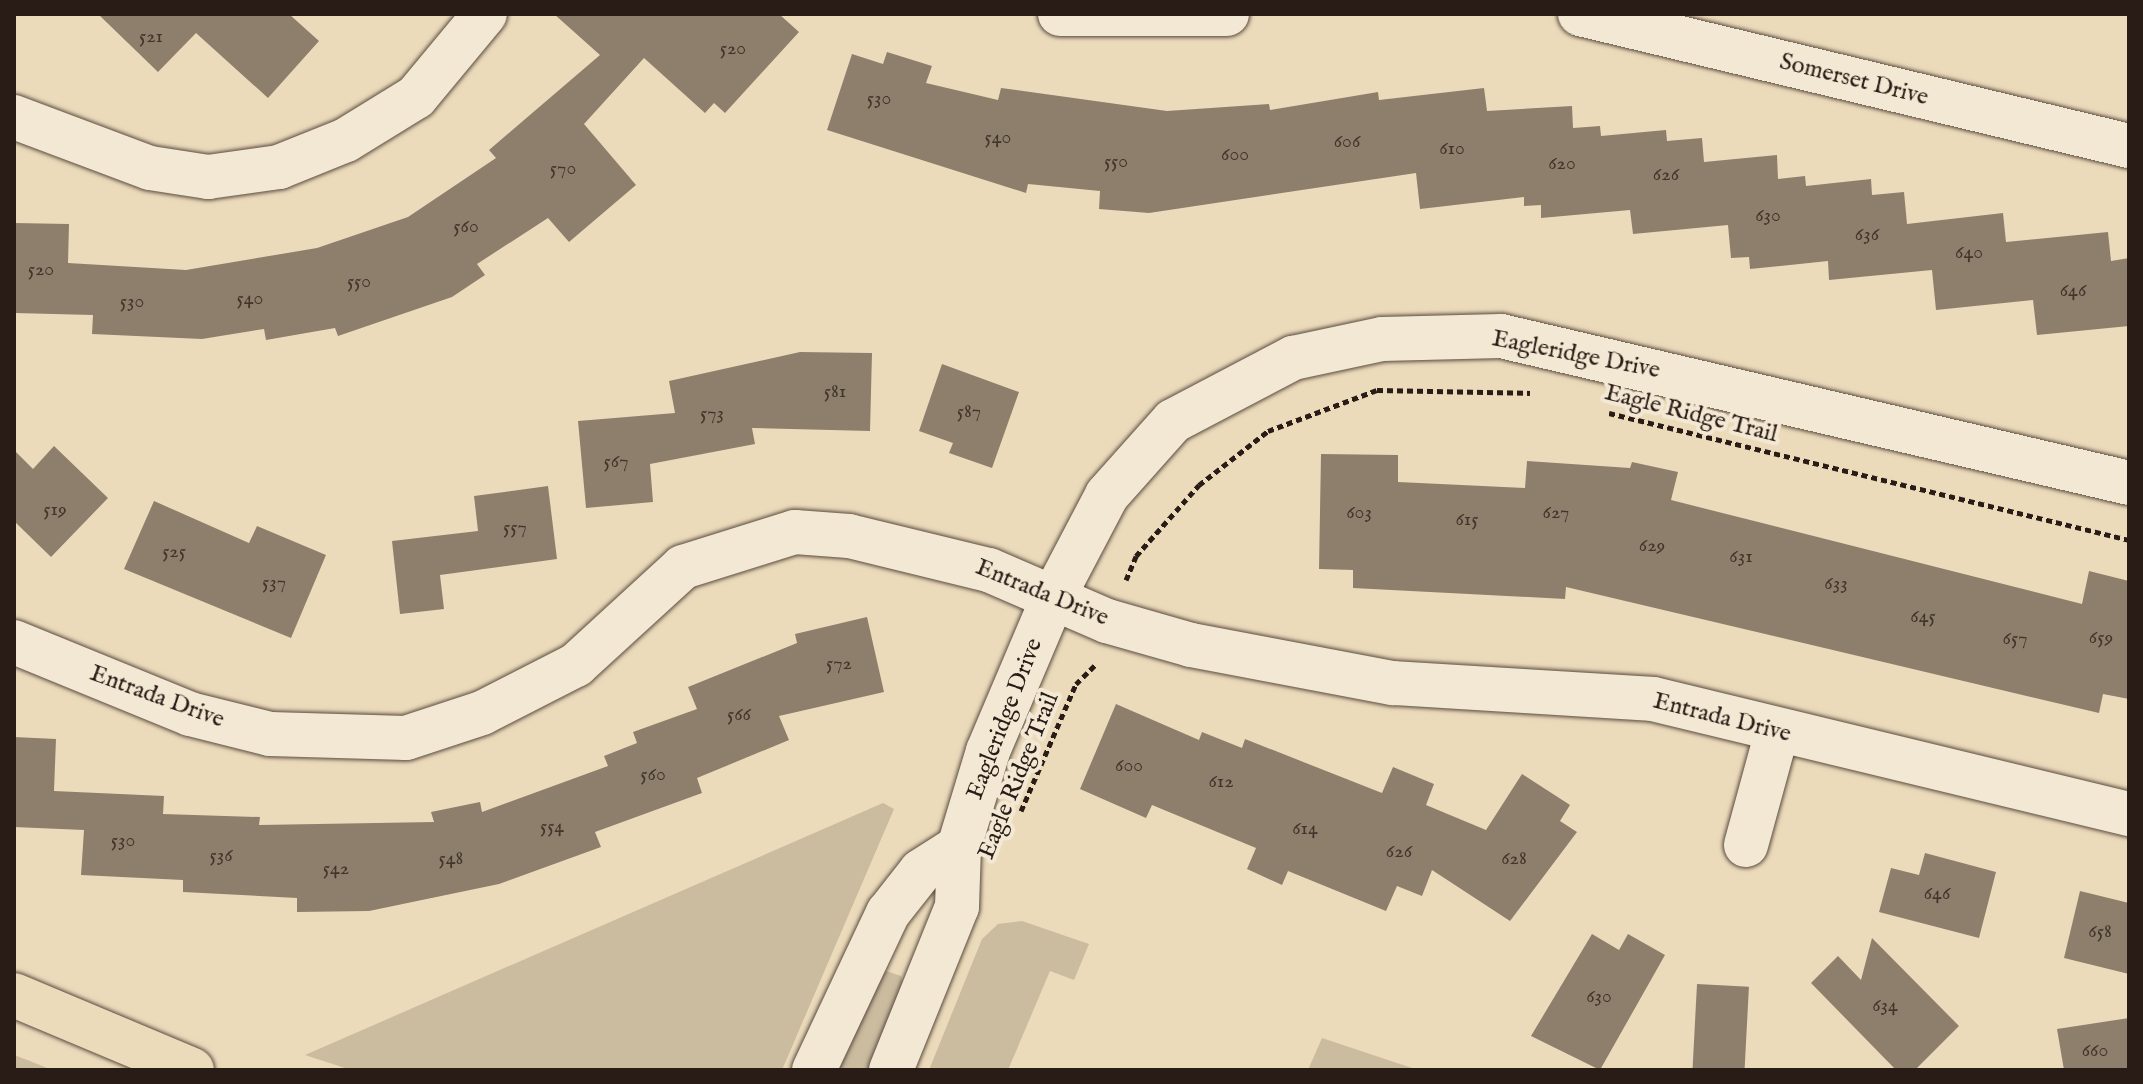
<!DOCTYPE html>
<html>
<head>
<meta charset="utf-8">
<style>
	body { margin:0 }
	#map { position:relative; width:2143px; height:1084px; overflow:hidden; background:#ecdbbb; font-family:"IM FELL English",serif }
	div>[style] { position:absolute }
	.green>* { inset:0; background:#cbbb9f }
	.building>* { inset:0; background:#8e7f6c; transform-origin:0 0 }
	.path>* { height:5px; margin-top:-2.5px; transform-origin:0; background:repeating-linear-gradient(90deg,#291c17 0 6px,transparent 0 10px) }
	.roads { filter:drop-shadow(0 0 2px #5a4c40) drop-shadow(0 0 2px #5a4c40) }
	.minor>* { height:44px; margin:-22px; padding:0 22px; transform-origin:22px; border-radius:22px; background:#f3e8d3 }
	.major>* { height:44px; margin:-22px; padding:0 22px; transform-origin:22px; border-radius:22px; background:#ecdbbb }
	span { translate:-50% -50%; white-space:nowrap; text-align:center; line-height:1.15; -webkit-text-stroke:8px #f3e8d3; paint-order:stroke }
	.number-label { font-size:20px; color:#42352c }
	.number-label span { -webkit-text-stroke-width:0 }
	.street-label { font-size:24px; color:#291c17 }
	.frame { position:absolute; inset:0; border:16px solid #291c17; pointer-events:none }
</style>
</head>
<body>
<div id="map">
	<div class="green">
		<i style="clip-path:polygon(883px 803px,894px 809px,782px 1070px,351px 1070px,305px 1055px)"></i>
		<i style="clip-path:polygon(1022px 921px,1089px 944px,1074px 980px,1050px 971px,1008px 1070px,929px 1070px,982px 939px,998px 924px)"></i>
		<i style="clip-path:polygon(886px 971px,901px 976px,906px 994px,874px 1070px,832px 1070px,863px 996px)"></i>
		<i style="clip-path:polygon(1322px 1038px,1418px 1070px,1308px 1070px)"></i>
		<i style="clip-path:polygon(14px 1055px,30px 1061px,52px 1070px,14px 1070px)"></i>
	</div>
	<div class="building">
		<i style="clip-path:polygon(98px 14px,289px 14px,319px 41px,268px 98px,196px 33px,158px 72px)"></i>
		<i style="clip-path:polygon(554px 14px,779px 14px,799px 32px,725px 113px,714px 103px,705px 113px,644px 58px,584px 124px,636px 185px,569px 242px,548px 218px,477px 264px,485px 275px,452px 297px,338px 336px,335px 328px,266px 340px,264px 329px,202px 339px,92px 334px,93px 315px,14px 313px,14px 223px,69px 224px,68px 263px,186px 270px,317px 248px,408px 217px,496px 158px,489px 150px,600px 55px)"></i>
		<i style="clip-path:polygon(887px 52px,932px 66px,926px 83px,998px 100px,1001px 88px,1167px 111px,1269px 104px,1270px 110px,1378px 92px,1379px 100px,1484px 88px,1487px 111px,1572px 106px,1573px 128px,1600px 126px,1601px 136px,1666px 130px,1667px 141px,1702px 138px,1704px 162px,1777px 155px,1778px 179px,1805px 176px,1806px 186px,1871px 179px,1872px 195px,1904px 192px,1907px 224px,2003px 213px,2006px 242px,2108px 232px,2111px 261px,2129px 258px,2129px 326px,2037px 335px,2033px 300px,1936px 310px,1932px 270px,1829px 280px,1828px 261px,1750px 269px,1749px 257px,1731px 258px,1728px 225px,1633px 234px,1630px 210px,1541px 218px,1541px 205px,1524px 206px,1524px 197px,1420px 209px,1416px 173px,1149px 213px,1099px 209px,1100px 191px,1028px 184px,1026px 193px,827px 130px,852px 54px,883px 64px)"></i>
		<i style="clip-path:polygon(800px 352px,872px 353px,870px 431px,752px 428px,755px 444px,650px 464px,653px 502px,586px 508px,578px 421px,675px 413px,669px 381px)"></i>
		<i style="clip-path:polygon(942px 364px,1019px 392px,992px 468px,949px 453px,953px 443px,919px 431px)"></i>
		<i style="clip-path:polygon(54px 446px,108px 498px,51px 557px,14px 521px,14px 450px,33px 469px)"></i>
		<i style="clip-path:polygon(1321px 454px,1398px 455px,1398px 482px,1525px 488px,1527px 461px,1630px 468px,1632px 462px,1678px 472px,1671px 500px,2082px 604px,2089px 571px,2129px 581px,2129px 699px,2103px 694px,2099px 713px,1566px 587px,1565px 599px,1353px 588px,1353px 570px,1319px 569px)"></i>
		<i style="clip-path:polygon(548px 486px,557px 559px,440px 575px,444px 609px,400px 614px,392px 541px,478px 531px,474px 496px)"></i>
		<i style="clip-path:polygon(154px 501px,249px 543px,257px 526px,326px 555px,291px 638px,124px 569px)"></i>
		<i style="clip-path:polygon(867px 617px,884px 692px,779px 716px,789px 740px,697px 778px,702px 793px,595px 832px,601px 847px,499px 884px,369px 911px,297px 912px,297px 898px,183px 892px,183px 880px,81px 875px,84px 830px,14px 827px,14px 737px,56px 739px,54px 791px,164px 796px,163px 814px,260px 817px,259px 825px,434px 822px,431px 812px,480px 802px,482px 812px,608px 766px,604px 756px,637px 743px,633px 732px,697px 709px,688px 687px,797px 643px,795px 634px)"></i>
		<i style="clip-path:polygon(1116px 704px,1199px 740px,1202px 732px,1242px 748px,1245px 739px,1382px 793px,1393px 767px,1434px 784px,1426px 805px,1486px 830px,1522px 774px,1570px 805px,1560px 821px,1577px 832px,1510px 921px,1432px 870px,1422px 896px,1397px 886px,1386px 911px,1288px 871px,1282px 885px,1247px 869px,1256px 848px,1152px 805px,1146px 818px,1080px 789px)"></i>
		<i style="clip-path:polygon(1925px 853px,1996px 872px,1979px 938px,1879px 912px,1891px 868px,1919px 875px)"></i>
		<i style="clip-path:polygon(2080px 891px,2129px 903px,2129px 974px,2064px 958px)"></i>
		<i style="clip-path:polygon(1592px 934px,1619px 950px,1628px 934px,1665px 955px,1600px 1070px,1531px 1036px)"></i>
		<i style="clip-path:polygon(1872px 938px,1959px 1026px,1915px 1070px,1896px 1070px,1811px 983px,1838px 956px,1861px 980px)"></i>
		<i style="left:1697px;top:984px;width:52px;height:86px;rotate:3deg"></i>
		<i style="clip-path:polygon(2129px 1018px,2129px 1070px,2064px 1070px,2057px 1029px)"></i>
	</div>
	<div class="path">
		<i style="left:1609px;top:413px;width:535px;rotate:13.72deg"></i>
		<i style="left:1126px;top:580px;width:26px;rotate:-67deg"></i>
		<i style="left:1136px;top:556px;width:95px;rotate:-48.4deg"></i>
		<i style="left:1199px;top:485px;width:88px;rotate:-38deg"></i>
		<i style="left:1268px;top:431px;width:116px;rotate:-20.6deg"></i>
		<i style="left:1377px;top:390px;width:153px;rotate:1.1deg"></i>
		<i style="left:1021px;top:811px;width:138px;rotate:-66.6deg"></i>
		<i style="left:1076px;top:684px;width:28px;rotate:-45deg"></i>
	</div>
	<div class="roads">
		<div class="minor">
			<i style="left:1060px;top:14px;width:167px"></i>
			<i style="left:1580px;top:14px;width:565px;rotate:13.52deg"></i>
			<i style="left:14px;top:117px;width:145px;rotate:20.6deg"></i>
			<i style="left:150px;top:168px;width:59px;rotate:8.8deg"></i>
			<i style="left:208px;top:177px;width:72px;rotate:-8deg"></i>
			<i style="left:279px;top:167px;width:72px;rotate:-21.9deg"></i>
			<i style="left:346px;top:140px;width:82px;rotate:-31.6deg"></i>
			<i style="left:416px;top:97px;width:108px;rotate:-50.3deg"></i>
			<i style="left:14px;top:642px;width:190px;rotate:22.2deg"></i>
			<i style="left:190px;top:714px;width:82px;rotate:14deg"></i>
			<i style="left:270px;top:734px;width:136px;rotate:1.7deg"></i>
			<i style="left:406px;top:738px;width:80px;rotate:-18.2deg"></i>
			<i style="left:482px;top:713px;width:106px;rotate:-27.1deg"></i>
			<i style="left:576px;top:665px;width:145px;rotate:-42.5deg"></i>
			<i style="left:683px;top:567px;width:117px;rotate:-17.4deg"></i>
			<i style="left:795px;top:532px;width:54px;rotate:4.2deg"></i>
			<i style="left:849px;top:536px;width:144px;rotate:13.7deg"></i>
			<i style="left:989px;top:570px;width:129px;rotate:23.4deg"></i>
			<i style="left:1107px;top:621px;width:87px;rotate:15.9deg"></i>
			<i style="left:1191px;top:645px;width:206px;rotate:10.7deg"></i>
			<i style="left:1393px;top:683px;width:260px;rotate:3.5deg"></i>
			<i style="left:1653px;top:699px;width:490px;rotate:13.6deg"></i>
			<i style="left:1746px;top:845px;width:117px;rotate:-74.7deg"></i>
			<i style="left:814px;top:1070px;width:174px;rotate:-64.8deg"></i>
			<i style="left:888px;top:913px;width:53px;rotate:-51.8deg"></i>
			<i style="left:921px;top:871px;width:45px;rotate:-32.3deg"></i>
			<i style="left:891px;top:1070px;width:176px;rotate:-68deg"></i>
			<i style="left:957px;top:907px;width:60px;rotate:-88.1deg"></i>
			<i style="left:959px;top:847px;width:100px;rotate:-73.2deg"></i>
			<i style="left:988px;top:751px;width:166px;rotate:-67deg"></i>
			<i style="left:1053px;top:598px;width:116px;rotate:-62.3deg"></i>
			<i style="left:1107px;top:495px;width:99px;rotate:-48.3deg"></i>
			<i style="left:1173px;top:421px;width:136px;rotate:-27.7deg"></i>
			<i style="left:1293px;top:358px;width:91px;rotate:-12.1deg"></i>
			<i style="left:1382px;top:339px;width:119px;rotate:-1.4deg"></i>
			<i style="left:1501px;top:336px;width:645px;rotate:13.17deg"></i>
		</div>
		<div class="major">
			<i style="left:14px;top:995px;width:193px;rotate:22.8deg"></i>
		</div>
	</div>
	<div class="number-label">
		<span style="left:151px;top:36px">521</span>
		<span style="left:733px;top:48px">520</span>
		<span style="left:879px;top:98px">530</span>
		<span style="left:998px;top:137px">540</span>
		<span style="left:1347px;top:141px">606</span>
		<span style="left:1452px;top:148px">610</span>
		<span style="left:1235px;top:154px">600</span>
		<span style="left:1116px;top:161px">550</span>
		<span style="left:1562px;top:163px">620</span>
		<span style="left:563px;top:168px">570</span>
		<span style="left:1666px;top:174px">626</span>
		<span style="left:1768px;top:215px">630</span>
		<span style="left:466px;top:226px">560</span>
		<span style="left:1867px;top:234px">636</span>
		<span style="left:1969px;top:252px">640</span>
		<span style="left:41px;top:269px">520</span>
		<span style="left:359px;top:281px">550</span>
		<span style="left:2073px;top:290px">646</span>
		<span style="left:250px;top:298px">540</span>
		<span style="left:132px;top:301px">530</span>
		<span style="left:835px;top:391px">581</span>
		<span style="left:969px;top:411px">587</span>
		<span style="left:712px;top:413px">573</span>
		<span style="left:616px;top:461px">567</span>
		<span style="left:55px;top:509px">519</span>
		<span style="left:1359px;top:512px">603</span>
		<span style="left:1556px;top:512px">627</span>
		<span style="left:1467px;top:519px">615</span>
		<span style="left:515px;top:527px">557</span>
		<span style="left:1652px;top:545px">629</span>
		<span style="left:174px;top:551px">525</span>
		<span style="left:1741px;top:556px">631</span>
		<span style="left:274px;top:582px">537</span>
		<span style="left:1836px;top:583px">633</span>
		<span style="left:1923px;top:616px">645</span>
		<span style="left:2101px;top:637px">659</span>
		<span style="left:2015px;top:638px">657</span>
		<span style="left:839px;top:663px">572</span>
		<span style="left:739px;top:714px">566</span>
		<span style="left:1129px;top:765px">600</span>
		<span style="left:653px;top:774px">560</span>
		<span style="left:1221px;top:781px">612</span>
		<span style="left:552px;top:826px">554</span>
		<span style="left:1305px;top:828px">614</span>
		<span style="left:123px;top:840px">530</span>
		<span style="left:1399px;top:851px">626</span>
		<span style="left:221px;top:855px">536</span>
		<span style="left:451px;top:858px">548</span>
		<span style="left:1514px;top:858px">628</span>
		<span style="left:336px;top:868px">542</span>
		<span style="left:1937px;top:893px">646</span>
		<span style="left:2100px;top:931px">658</span>
		<span style="left:1599px;top:996px">630</span>
		<span style="left:1885px;top:1005px">634</span>
		<span style="left:2095px;top:1050px">660</span>
	</div>
	<div class="street-label">
		<span style="left:1854px;top:80px;rotate:14deg">Somerset Drive</span>
		<span style="left:1576px;top:355px;rotate:11deg">Eagleridge Drive</span>
		<span style="left:1691px;top:414px;rotate:14deg">Eagle Ridge Trail</span>
		<span style="left:1042px;top:593px;rotate:22deg">Entrada Drive</span>
		<span style="left:157px;top:697px;rotate:20deg">Entrada Drive</span>
		<span style="left:1722px;top:718px;rotate:14deg">Entrada Drive</span>
		<span style="left:1005px;top:719px;rotate:-69deg">Eagleridge Drive</span>
		<span style="left:1019px;top:776px;rotate:-68deg">Eagle Ridge Trail</span>
	</div>
	<div class="frame"></div>
</div>
</body>
</html>
